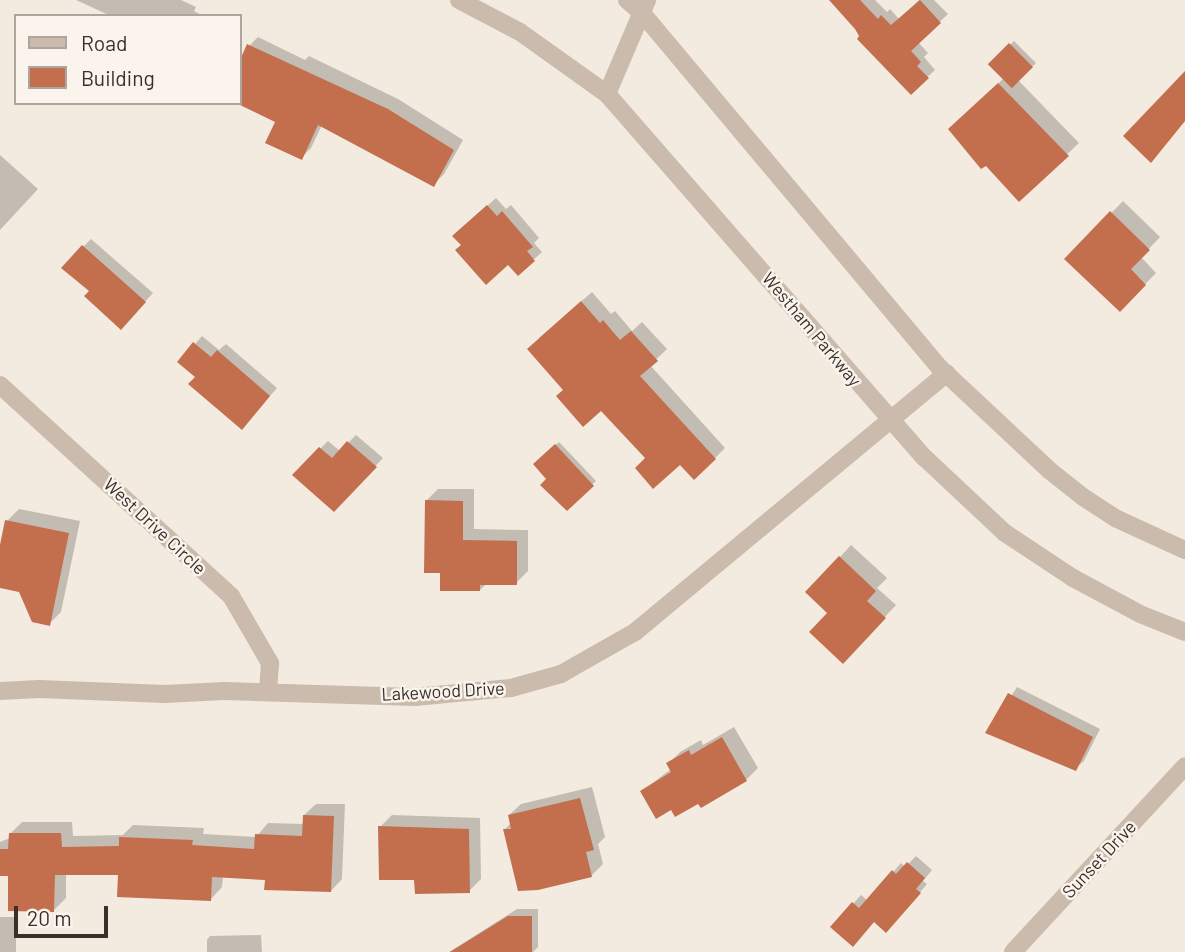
<!DOCTYPE html>
<html>
<head>
<meta charset="utf-8">
<style>
	body { margin:0 }
	#map { position:relative; width:1185px; height:952px; overflow:hidden; background:#f3ebe0; font-family:Barlow,sans-serif }
	div>[style] { position:absolute }
	.shadow>* { inset:0; background:#0003; transform-origin:0 0 }
	.building>* { inset:0; background:#c36f4e; transform-origin:0 0 }
	.street>* { height:18px; margin:-9px; padding:0 9px; transform-origin:9px; border-radius:9px; background:#cbbbac }
	span { translate:-50% -50%; white-space:nowrap; text-align:center; line-height:1.15; -webkit-text-stroke:5px #faf4ed; paint-order:stroke }
	.street-label { font-size:18px; color:#39302b }
	.legend { position:absolute; left:14px; top:14px; width:228px; height:91px; box-sizing:border-box; background:#faf4ed; border:2px solid #ada69f; margin:0; padding:9px 12px; list-style:none; font-size:21px; color:#39302b }
	.legend li { display:flex; align-items:center; gap:14px; height:35px }
	.legend b { width:35px; border:2px solid #ada69f }
	.scale { position:absolute; left:14px; top:906px; width:94px; height:32px; box-sizing:border-box; border:4px solid #39302b; border-top:0; padding-left:9px; font-size:21px; line-height:24px; white-space:nowrap; color:#39302b; -webkit-text-stroke:5px #faf4ed; paint-order:stroke }
</style>
</head>
<body>
<div id="map">
	<div class="shadow">
		<i style="clip-path:polygon(76px 0,181px 0,196px 7px,194px 11px,203px 16px,111px 16px)"></i>
		<i style="clip-path:polygon(831px 0,875px 0,887px 12px,890px 9px,899px 19px,919px 0,934px 0,948px 14px,918px 42px,928px 53px,924px 57px,935px 70px,911px 92px)"></i>
		<i style="clip-path:polygon(258px 37px,305px 60px,309px 56px,398px 99px,463px 140px,444px 174px,434px 184px,322px 125px,311px 148px,301px 158px,277px 121px,240px 103px,240px 64px,248px 47px)"></i>
		<i style="clip-path:polygon(1014px 41px,1036px 63px,1018px 80px,1079px 143px,1019px 200px,962px 118px,1004px 78px,990px 65px)"></i>
		<i style="clip-path:polygon(0 155px,38px 189px,0 230px)"></i>
		<i style="clip-path:polygon(496px 198px,506px 209px,511px 205px,539px 238px,534px 243px,542px 252px,518px 274px,508px 263px,463px 245px,462px 228px)"></i>
		<i style="clip-path:polygon(1123px 201px,1160px 237px,1141px 257px,1156px 273px,1120px 310px,1067px 259px)"></i>
		<i style="clip-path:polygon(91px 239px,153px 293px,129px 319px,92px 291px,83px 247px)"></i>
		<i style="clip-path:polygon(592px 292px,611px 314px,615px 311px,632px 331px,642px 322px,667px 349px,650px 365px,725px 448px,715px 458px,680px 462px,647px 458px,601px 408px,565px 389px,539px 338px)"></i>
		<i style="clip-path:polygon(202px 336px,219px 350px,226px 344px,277px 388px,249px 420px,195px 344px)"></i>
		<i style="clip-path:polygon(356px 435px,383px 458px,334px 510px,294px 475px,328px 441px,340px 451px)"></i>
		<i style="clip-path:polygon(559px 442px,596px 481px,567px 509px,548px 479px,535px 464px)"></i>
		<i style="clip-path:polygon(438px 489px,474px 489px,474px 529px,528px 530px,528px 571px,516px 583px,487px 583px,480px 590px,442px 571px,426px 501px)"></i>
		<i style="clip-path:polygon(19px 509px,80px 521px,61px 612px,49px 624px,0 571px,7px 521px)"></i>
		<i style="clip-path:polygon(851px 545px,887px 578px,877px 588px,896px 605px,854px 650px,830px 612px,840px 557px)"></i>
		<i style="clip-path:polygon(1017px 687px,1100px 729px,1084px 761px,1076px 768px,988px 733px)"></i>
		<i style="clip-path:polygon(734px 727px,758px 768px,746px 780px,701px 806px,699px 801px,672px 808px,642px 791px,671px 769px,668px 764px,680px 752px,701px 740px,703px 745px)"></i>
		<i style="clip-path:polygon(592px 787px,605px 837px,598px 844px,603px 864px,591px 876px,505px 829px,511px 823px,509px 815px,521px 804px)"></i>
		<i style="clip-path:polygon(316px 804px,345px 804px,342px 879px,331px 891px,266px 878px,223px 875px,222px 887px,211px 899px,120px 873px,66px 873px,66px 898px,54px 910px,10px 874px,0 874px,0 842px,10px 838px,10px 834px,22px 822px,72px 822px,73px 836px,123px 835px,133px 825px,204px 828px,203px 834px,256px 837px,268px 823px,304px 824px,304px 815px)"></i>
		<i style="clip-path:polygon(392px 815px,480px 818px,481px 879px,469px 891px,416px 878px,380px 827px)"></i>
		<i style="clip-path:polygon(916px 856px,932px 870px,923px 881px,927px 884px,894px 923px,874px 921px,832px 927px,861px 895px,868px 901px,901px 863px,905px 867px)"></i>
		<i style="clip-path:polygon(517px 909px,538px 909px,538px 947px,533px 952px,449px 952px)"></i>
		<i style="left:0;top:917px;width:16px;height:35px"></i>
		<i style="clip-path:polygon(261px 935px,262px 952px,207px 952px,207px 940px,210px 936px)"></i>
	</div>
	<div class="building">
		<i style="clip-path:polygon(829px 0,860px 0,878px 19px,881px 15px,891px 25px,920px 0,941px 23px,911px 51px,921px 62px,917px 66px,929px 78px,911px 95px,857px 39px,859px 36px,855px 29px)"></i>
		<i style="left:1009px;top:43px;width:34px;height:30px;rotate:45deg"></i>
		<i style="clip-path:polygon(247px 44px,388px 109px,454px 150px,434px 187px,318px 125px,302px 160px,265px 143px,275px 122px,240px 105px,240px 60px)"></i>
		<i style="clip-path:polygon(1185px 71px,1185px 121px,1151px 163px,1123px 136px)"></i>
		<i style="clip-path:polygon(998px 83px,1069px 156px,1019px 202px,986px 166px,981px 169px,948px 129px)"></i>
		<i style="clip-path:polygon(487px 205px,497px 216px,502px 211px,533px 247px,527px 251px,535px 261px,518px 276px,508px 265px,486px 285px,455px 250px,461px 245px,452px 236px)"></i>
		<i style="clip-path:polygon(1110px 211px,1150px 250px,1131px 269px,1146px 285px,1120px 312px,1064px 259px)"></i>
		<i style="clip-path:polygon(82px 245px,146px 302px,121px 330px,84px 296px,89px 291px,61px 268px)"></i>
		<i style="clip-path:polygon(581px 301px,600px 323px,603px 320px,620px 340px,631px 331px,658px 361px,640px 376px,716px 459px,694px 480px,680px 465px,653px 489px,635px 468px,645px 458px,601px 411px,583px 427px,556px 396px,563px 390px,527px 349px)"></i>
		<i style="clip-path:polygon(193px 342px,211px 357px,217px 350px,270px 396px,242px 430px,188px 384px,195px 377px,177px 362px)"></i>
		<i style="clip-path:polygon(347px 441px,377px 467px,334px 512px,292px 475px,319px 447px,332px 458px)"></i>
		<i style="clip-path:polygon(555px 444px,594px 486px,567px 511px,540px 485px,546px 479px,533px 464px)"></i>
		<i style="clip-path:polygon(425px 500px,463px 501px,463px 540px,517px 541px,517px 585px,480px 585px,480px 591px,440px 591px,440px 573px,424px 573px)"></i>
		<i style="clip-path:polygon(5px 520px,69px 533px,50px 626px,32px 622px,19px 592px,0 588px,0 545px)"></i>
		<i style="clip-path:polygon(839px 556px,876px 591px,867px 601px,886px 618px,843px 664px,809px 632px,827px 613px,805px 592px)"></i>
		<i style="clip-path:polygon(1008px 693px,1093px 737px,1076px 771px,985px 733px)"></i>
		<i style="clip-path:polygon(722px 737px,747px 781px,701px 808px,698px 804px,675px 817px,671px 810px,656px 819px,640px 791px,671px 772px,666px 763px,689px 750px,691px 755px)"></i>
		<i style="clip-path:polygon(580px 798px,594px 850px,586px 852px,592px 877px,538px 890px,518px 891px,503px 829px,511px 829px,508px 815px)"></i>
		<i style="clip-path:polygon(303px 815px,334px 816px,331px 892px,264px 890px,265px 880px,212px 877px,211px 901px,117px 897px,118px 875px,55px 875px,54px 912px,8px 911px,8px 876px,0 876px,0 849px,8px 849px,9px 833px,61px 833px,62px 847px,119px 846px,119px 837px,193px 840px,192px 845px,254px 849px,255px 834px,302px 836px)"></i>
		<i style="clip-path:polygon(378px 826px,469px 829px,470px 893px,415px 894px,414px 880px,379px 880px)"></i>
		<i style="clip-path:polygon(907px 862px,925px 878px,916px 889px,921px 893px,886px 933px,874px 922px,853px 947px,830px 927px,852px 902px,859px 908px,892px 870px,896px 874px)"></i>
		<i style="clip-path:polygon(508px 916px,532px 916px,532px 952px,450px 952px)"></i>
	</div>
	<div class="street">
		<i style="left:459px;top:0;width:69px;rotate:27.7deg"></i>
		<i style="left:520px;top:32px;width:107px;rotate:35.5deg"></i>
		<i style="left:607px;top:94px;width:483px;rotate:48.9deg"></i>
		<i style="left:925px;top:458px;width:110px;rotate:43.2deg"></i>
		<i style="left:1005px;top:533px;width:82px;rotate:33.5deg"></i>
		<i style="left:1073px;top:578px;width:76px;rotate:28.2deg"></i>
		<i style="left:1140px;top:614px;width:48px;rotate:21.8deg"></i>
		<i style="left:627px;top:0;width:20px;rotate:41deg"></i>
		<i style="left:642px;top:13px;width:462px;rotate:50deg"></i>
		<i style="left:939px;top:367px;width:151px;rotate:43.1deg"></i>
		<i style="left:1049px;top:470px;width:43px;rotate:38.5deg"></i>
		<i style="left:1083px;top:497px;width:38px;rotate:33deg"></i>
		<i style="left:1115px;top:518px;width:77px;rotate:24.6deg"></i>
		<i style="left:607px;top:94px;width:102px;rotate:-66.9deg"></i>
		<i style="left:0;top:385px;width:313px;rotate:42.4deg"></i>
		<i style="left:231px;top:596px;width:78px;rotate:59.8deg"></i>
		<i style="left:270px;top:663px;width:29px;rotate:94deg"></i>
		<i style="left:0;top:691px;width:39px;rotate:-3deg"></i>
		<i style="left:39px;top:689px;width:126px;rotate:2.3deg"></i>
		<i style="left:165px;top:694px;width:59px;rotate:-2.9deg"></i>
		<i style="left:224px;top:691px;width:191px;rotate:1.8deg"></i>
		<i style="left:415px;top:697px;width:96px;rotate:-5.4deg"></i>
		<i style="left:511px;top:688px;width:52px;rotate:-15.6deg"></i>
		<i style="left:561px;top:674px;width:85px;rotate:-29.6deg"></i>
		<i style="left:635px;top:632px;width:405px;rotate:-39.7deg"></i>
		<i style="left:1013px;top:952px;width:253px;rotate:-47.2deg"></i>
	</div>
	<div class="street-label">
		<span style="left:812px;top:329px;rotate:50deg">Westham Parkway</span>
		<span style="left:155px;top:526px;rotate:43deg">West Drive Circle</span>
		<span style="left:443px;top:691px;rotate:-3deg">Lakewood Drive</span>
		<span style="left:1099px;top:859px;rotate:-47deg">Sunset Drive</span>
	</div>
	<ul class="legend">
	<li><b style="height:9px;background:#cbbbac"></b>Road</li>
	<li><b style="height:19px;background:#c36f4e"></b>Building</li>
	</ul>
	<div class="scale">20 m</div>
</div>
</body>
</html>
